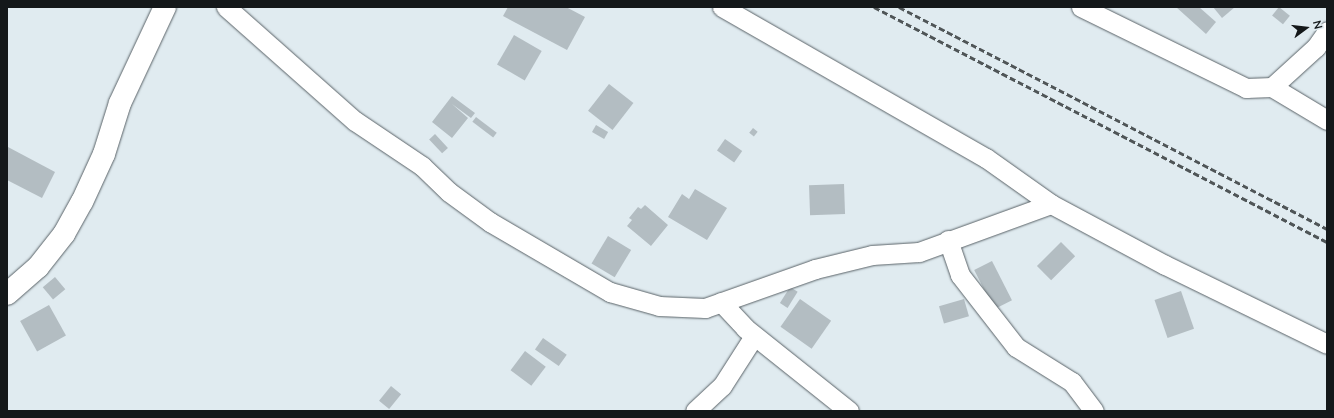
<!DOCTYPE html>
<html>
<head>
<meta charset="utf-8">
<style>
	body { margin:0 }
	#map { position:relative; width:1334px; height:418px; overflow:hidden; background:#e0ebf0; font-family:Lato,sans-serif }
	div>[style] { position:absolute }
	.building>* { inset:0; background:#b3bdc2; transform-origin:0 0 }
	.roads { filter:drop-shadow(0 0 1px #596267) drop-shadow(0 0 1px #596267) }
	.minor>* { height:19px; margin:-9.5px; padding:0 9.5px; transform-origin:9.5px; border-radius:9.5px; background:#fff }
	.tertiary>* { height:22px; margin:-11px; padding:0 11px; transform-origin:11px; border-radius:11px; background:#fff }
	.rail>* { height:3px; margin-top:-1.5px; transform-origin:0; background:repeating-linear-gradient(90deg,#4f5557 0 6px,transparent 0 9px) }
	span { translate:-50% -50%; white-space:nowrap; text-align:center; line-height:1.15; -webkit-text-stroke:3.5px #e0ebf0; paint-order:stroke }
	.frame { position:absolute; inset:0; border:8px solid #14181a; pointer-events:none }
	.north { position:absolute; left:1286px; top:8px; width:40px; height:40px; -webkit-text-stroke:3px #e0ebf0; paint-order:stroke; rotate:75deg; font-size:11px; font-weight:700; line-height:16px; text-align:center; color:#14181a }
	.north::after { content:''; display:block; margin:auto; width:14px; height:18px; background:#14181a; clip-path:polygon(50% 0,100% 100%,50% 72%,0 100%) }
</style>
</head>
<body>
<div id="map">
	<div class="building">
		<i style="clip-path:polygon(508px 7px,566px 7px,585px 17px,567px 50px,503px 16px)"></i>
		<i style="clip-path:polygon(1176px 7px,1199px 7px,1216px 22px,1206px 34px)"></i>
		<i style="clip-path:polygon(1213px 7px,1235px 7px,1222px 18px)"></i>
		<i style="left:1279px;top:7px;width:14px;height:11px;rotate:39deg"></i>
		<i style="left:514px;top:35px;width:32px;height:34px;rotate:30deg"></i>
		<i style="left:609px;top:84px;width:31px;height:34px;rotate:38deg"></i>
		<i style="clip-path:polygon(452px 96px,475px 113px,471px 118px,452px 104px,468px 118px,452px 138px,432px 122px)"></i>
		<i style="left:476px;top:117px;width:26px;height:6px;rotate:37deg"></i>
		<i style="left:596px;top:125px;width:14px;height:8px;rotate:30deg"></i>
		<i style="left:753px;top:128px;width:6px;height:6px;rotate:39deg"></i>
		<i style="left:435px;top:134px;width:19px;height:8px;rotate:47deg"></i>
		<i style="left:725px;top:139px;width:21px;height:14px;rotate:35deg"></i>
		<i style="clip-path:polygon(8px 147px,55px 172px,42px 198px,7px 180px)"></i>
		<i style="left:844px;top:184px;width:30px;height:35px;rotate:88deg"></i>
		<i style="clip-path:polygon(695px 189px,727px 208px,707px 240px,668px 217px,682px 194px,689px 199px)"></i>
		<i style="clip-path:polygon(645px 205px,668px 225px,651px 246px,627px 226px,632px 220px,629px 218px,638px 207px,641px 209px)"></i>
		<i style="left:608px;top:236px;width:27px;height:32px;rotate:31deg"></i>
		<i style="left:1061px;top:242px;width:20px;height:34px;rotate:45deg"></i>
		<i style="left:992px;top:261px;width:44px;height:20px;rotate:63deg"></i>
		<i style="left:55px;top:277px;width:16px;height:16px;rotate:50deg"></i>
		<i style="left:790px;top:287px;width:9px;height:19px;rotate:32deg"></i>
		<i style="left:1181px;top:291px;width:40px;height:28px;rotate:71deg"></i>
		<i style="left:800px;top:299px;width:38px;height:34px;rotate:35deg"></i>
		<i style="left:964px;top:299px;width:18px;height:26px;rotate:74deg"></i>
		<i style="left:49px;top:305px;width:35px;height:33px;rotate:61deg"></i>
		<i style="left:543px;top:338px;width:29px;height:14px;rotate:35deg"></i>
		<i style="left:525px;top:351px;width:26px;height:24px;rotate:37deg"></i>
		<i style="left:391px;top:386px;width:13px;height:19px;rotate:39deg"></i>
	</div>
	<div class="roads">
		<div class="minor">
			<i style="left:226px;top:7px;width:172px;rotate:41.5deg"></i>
			<i style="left:355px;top:121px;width:81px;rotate:33.9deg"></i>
			<i style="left:422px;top:166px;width:37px;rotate:44deg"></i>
			<i style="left:449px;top:192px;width:51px;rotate:36.2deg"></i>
			<i style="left:490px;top:222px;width:139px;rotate:30.3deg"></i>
			<i style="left:610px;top:292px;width:51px;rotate:15.9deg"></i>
			<i style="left:659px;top:306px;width:46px;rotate:2.5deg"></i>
			<i style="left:705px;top:308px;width:117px;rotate:-19.5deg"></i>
			<i style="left:815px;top:269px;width:59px;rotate:-13.8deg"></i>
			<i style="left:872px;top:255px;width:47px;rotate:-3.7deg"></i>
			<i style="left:919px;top:252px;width:140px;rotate:-20deg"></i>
			<i style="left:722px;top:7px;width:304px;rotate:29.8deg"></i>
			<i style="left:986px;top:158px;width:80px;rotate:35.3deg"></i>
			<i style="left:1051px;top:204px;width:129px;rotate:28.2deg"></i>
			<i style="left:1165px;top:265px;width:180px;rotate:26deg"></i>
			<i style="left:1081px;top:7px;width:184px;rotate:26.1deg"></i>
			<i style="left:1246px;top:88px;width:26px;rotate:-2deg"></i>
			<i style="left:1272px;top:87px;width:59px;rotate:-42.3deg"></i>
			<i style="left:1316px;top:47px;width:19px;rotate:-55deg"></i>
			<i style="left:1272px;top:87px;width:64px;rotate:31deg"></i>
			<i style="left:948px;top:240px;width:37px;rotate:71deg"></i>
			<i style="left:960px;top:275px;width:91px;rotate:52.1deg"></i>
			<i style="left:1016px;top:347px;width:66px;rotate:32deg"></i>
			<i style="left:1072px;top:382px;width:36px;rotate:53deg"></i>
			<i style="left:721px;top:302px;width:35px;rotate:47deg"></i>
			<i style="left:745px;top:328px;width:133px;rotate:38.6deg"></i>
			<i style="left:695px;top:411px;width:37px;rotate:-43deg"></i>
			<i style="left:722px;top:386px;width:59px;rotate:-57.4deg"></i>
		</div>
		<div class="tertiary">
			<i style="left:7px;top:294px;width:41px;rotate:-41.1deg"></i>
			<i style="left:38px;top:267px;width:42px;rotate:-51.8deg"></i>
			<i style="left:64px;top:234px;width:37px;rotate:-61deg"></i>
			<i style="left:82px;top:202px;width:53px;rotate:-65.4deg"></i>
			<i style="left:104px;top:154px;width:53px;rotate:-72.6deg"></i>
			<i style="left:120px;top:103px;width:106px;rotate:-64.9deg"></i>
		</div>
	</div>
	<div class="rail">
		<i style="left:874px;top:7px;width:510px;rotate:27.42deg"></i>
		<i style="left:899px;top:7px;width:482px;rotate:27.4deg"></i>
	</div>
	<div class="frame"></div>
	<div class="north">N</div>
</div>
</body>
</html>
